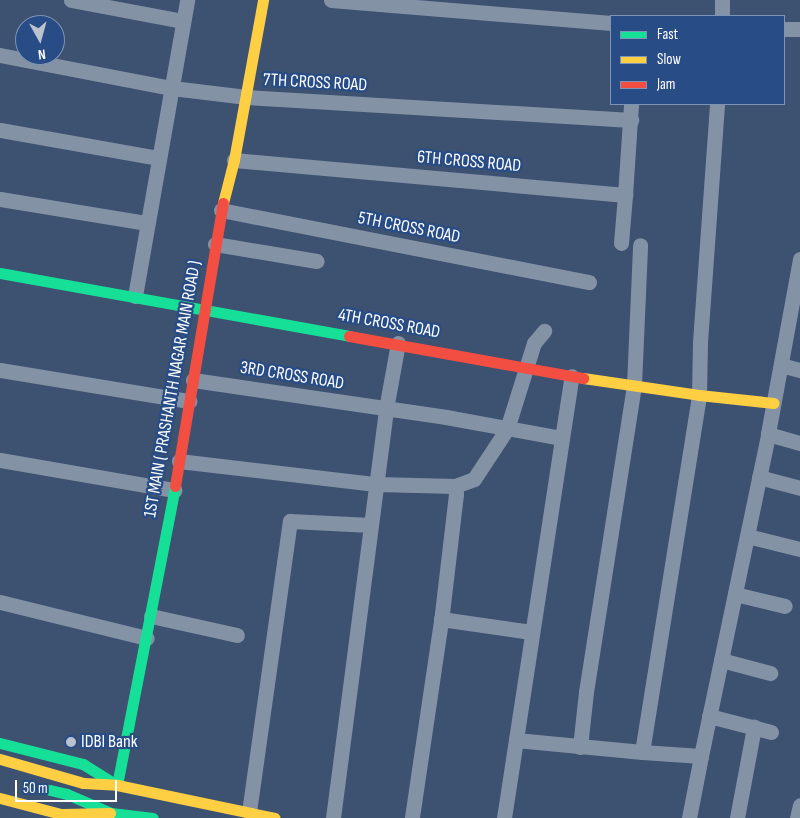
<!DOCTYPE html>
<html>
<head>
<meta charset="utf-8">
<style>
	body { margin:0 }
	#map { position:relative; width:800px; height:818px; overflow:hidden; background:#3d5170; font-family:"Sofia Sans Condensed",sans-serif }
	div>[style] { position:absolute }
	.street>* { height:15px; margin:-7.5px; padding:0 7.5px; transform-origin:7.5px; border-radius:7.5px; background:#8492a6 }
	.fast>* { height:11px; margin:-5.5px; padding:0 5.5px; transform-origin:5.5px; border-radius:5.5px; background:#16e098 }
	.slow>* { height:11px; margin:-5.5px; padding:0 5.5px; transform-origin:5.5px; border-radius:5.5px; background:#ffcf43 }
	.jam>* { height:11px; margin:-5.5px; padding:0 5.5px; transform-origin:5.5px; border-radius:5.5px; background:#f24e42 }
	.dots>* { width:14px; height:14px; translate:-50% -50%; box-sizing:border-box; border:2px solid #274c86; border-radius:50% }
	span { translate:-50% -50%; white-space:nowrap; text-align:center; line-height:1.15; -webkit-text-stroke:4.5px #274c86; paint-order:stroke }
	.street-label { font-size:18px; color:#fff }
	.poi-label { font-size:18px; color:#fff }
	.left { translate:0 -50%; text-align:left }
	.legend { position:absolute; left:610px; top:15px; width:175px; height:90px; box-sizing:border-box; background:#274c86; border:1px solid #7d94b6; margin:0; padding:6px 9px; list-style:none; font-size:15px; color:#fff }
	.legend li { display:flex; align-items:center; gap:10px; height:25px }
	.legend b { width:25px; border:1px solid #7d94b6 }
	.north { position:absolute; left:15px; top:15px; width:50px; height:50px; box-sizing:border-box; background:#274c86; border:1px solid #7d94b6; border-radius:50%; rotate:173deg; font-size:14px; font-weight:700; line-height:20px; text-align:center; color:#fff }
	.north::after { content:''; display:block; margin:auto; width:18px; height:22px; background:#bbc2cd; clip-path:polygon(50% 0,100% 100%,50% 72%,0 100%) }
	.scale { position:absolute; left:15px; top:780px; width:102px; height:22px; box-sizing:border-box; border:2px solid #fff; border-top:0; padding-left:6px; font-size:15px; line-height:18px; white-space:nowrap; color:#fff; -webkit-text-stroke:4px #274c86; paint-order:stroke }
</style>
</head>
<body>
<div id="map">
	<div class="street">
		<i style="left:71px;top:0;width:113px;rotate:10.7deg"></i>
		<i style="left:331px;top:0;width:281px;rotate:4.7deg"></i>
		<i style="left:722px;top:16px;width:16px;rotate:-90deg"></i>
		<i style="left:784px;top:29px;width:16px"></i>
		<i style="left:0;top:55px;width:175px;rotate:10.9deg"></i>
		<i style="left:172px;top:88px;width:75px;rotate:6.9deg"></i>
		<i style="left:246px;top:97px;width:386px;rotate:3.4deg"></i>
		<i style="left:0;top:130px;width:160px;rotate:10deg"></i>
		<i style="left:234px;top:160px;width:393px;rotate:5.1deg"></i>
		<i style="left:625px;top:195px;width:91px;rotate:-86.2deg"></i>
		<i style="left:0;top:199px;width:149px;rotate:9.3deg"></i>
		<i style="left:221px;top:210px;width:375px;rotate:11.1deg"></i>
		<i style="left:621px;top:243px;width:48px;rotate:-85.2deg"></i>
		<i style="left:215px;top:244px;width:103px;rotate:9.5deg"></i>
		<i style="left:800px;top:259px;width:178px;rotate:100.4deg"></i>
		<i style="left:768px;top:434px;width:33px;rotate:16deg"></i>
		<i style="left:135px;top:296px;width:301px;rotate:-80deg"></i>
		<i style="left:781px;top:365px;width:20px;rotate:15deg"></i>
		<i style="left:0;top:370px;width:192px;rotate:9.3deg"></i>
		<i style="left:193px;top:380px;width:256px;rotate:8.3deg"></i>
		<i style="left:446px;top:417px;width:118px;rotate:10.3deg"></i>
		<i style="left:0;top:460px;width:177px;rotate:9.8deg"></i>
		<i style="left:179px;top:461px;width:198px;rotate:6.7deg"></i>
		<i style="left:376px;top:484px;width:79px;rotate:1.5deg"></i>
		<i style="left:455px;top:486px;width:8px;rotate:83deg"></i>
		<i style="left:456px;top:494px;width:121px;rotate:96.7deg"></i>
		<i style="left:442px;top:614px;width:206px;rotate:98.4deg"></i>
		<i style="left:759px;top:477px;width:42px;rotate:15deg"></i>
		<i style="left:455px;top:486px;width:20px;rotate:-20deg"></i>
		<i style="left:474px;top:479px;width:60px;rotate:-56.6deg"></i>
		<i style="left:507px;top:429px;width:90px;rotate:-72.6deg"></i>
		<i style="left:534px;top:343px;width:16px;rotate:-50deg"></i>
		<i style="left:747px;top:536px;width:55px;rotate:13.8deg"></i>
		<i style="left:735px;top:594px;width:51px;rotate:13.5deg"></i>
		<i style="left:0;top:602px;width:151px;rotate:13.8deg"></i>
		<i style="left:151px;top:616px;width:88px;rotate:12.5deg"></i>
		<i style="left:441px;top:619px;width:91px;rotate:8.2deg"></i>
		<i style="left:721px;top:660px;width:51px;rotate:14.9deg"></i>
		<i style="left:709px;top:716px;width:64px;rotate:14.5deg"></i>
		<i style="left:516px;top:740px;width:127px;rotate:5.4deg"></i>
		<i style="left:580px;top:747px;width:55px;rotate:-83.8deg"></i>
		<i style="left:586px;top:692px;width:311px;rotate:-81.1deg"></i>
		<i style="left:634px;top:385px;width:140px;rotate:-87.5deg"></i>
		<i style="left:701px;top:756px;width:329px;rotate:-78.2deg"></i>
		<i style="left:249px;top:812px;width:294px;rotate:-82deg"></i>
		<i style="left:290px;top:521px;width:81px;rotate:2.8deg"></i>
		<i style="left:333px;top:818px;width:412px;rotate:-82.6deg"></i>
		<i style="left:386px;top:409px;width:67px;rotate:-79.7deg"></i>
		<i style="left:504px;top:818px;width:447px;rotate:-81.3deg"></i>
		<i style="left:689px;top:818px;width:63px;rotate:-79deg"></i>
		<i style="left:701px;top:756px;width:59px;rotate:-176.1deg"></i>
		<i style="left:642px;top:752px;width:362px;rotate:-80.9deg"></i>
		<i style="left:699px;top:395px;width:53px;rotate:-88.9deg"></i>
		<i style="left:700px;top:342px;width:239px;rotate:-85.9deg"></i>
		<i style="left:737px;top:818px;width:93px;rotate:-79.4deg"></i>
		<i style="left:797px;top:818px;width:13px;rotate:-77deg"></i>
	</div>
	<div class="fast">
		<i style="left:0;top:273px;width:355px;rotate:10.2deg"></i>
		<i style="left:0;top:743px;width:86px;rotate:14.2deg"></i>
		<i style="left:83px;top:764px;width:40px;rotate:32deg"></i>
		<i style="left:117px;top:785px;width:305px;rotate:-79deg"></i>
		<i style="left:50px;top:790px;width:17px;rotate:13deg"></i>
		<i style="left:67px;top:794px;width:48px;rotate:23.4deg"></i>
		<i style="left:111px;top:813px;width:42px;rotate:6.8deg"></i>
	</div>
	<div class="slow">
		<i style="left:223px;top:203px;width:44px;rotate:-75.7deg"></i>
		<i style="left:234px;top:160px;width:163px;rotate:-79.7deg"></i>
		<i style="left:583px;top:378px;width:117px;rotate:8.3deg"></i>
		<i style="left:699px;top:395px;width:75px;rotate:6.1deg"></i>
		<i style="left:0;top:759px;width:86px;rotate:16.1deg"></i>
		<i style="left:83px;top:783px;width:34px;rotate:3deg"></i>
		<i style="left:117px;top:785px;width:161px;rotate:11.8deg"></i>
		<i style="left:0;top:798px;width:63px;rotate:14.7deg"></i>
		<i style="left:61px;top:814px;width:49px;rotate:-1.2deg"></i>
	</div>
	<div class="jam">
		<i style="left:349px;top:336px;width:238px;rotate:10.2deg"></i>
		<i style="left:175px;top:486px;width:287px;rotate:-80.4deg"></i>
	</div>
	<div class="dots">
		<i style="left:71px;top:742px;background:#bbc2cd"></i>
	</div>
	<div class="street-label">
		<span style="left:315px;top:83px;rotate:3deg">7TH CROSS ROAD</span>
		<span style="left:469px;top:162px;rotate:5deg">6TH CROSS ROAD</span>
		<span style="left:409px;top:228px;rotate:11deg">5TH CROSS ROAD</span>
		<span style="left:389px;top:324px;rotate:10deg">4TH CROSS ROAD</span>
		<span style="left:292px;top:376px;rotate:9deg">3RD CROSS ROAD</span>
		<span style="left:173px;top:389px;rotate:-80deg">1ST MAIN ( PRASHANTH NAGAR MAIN ROAD )</span>
	</div>
	<div class="poi-label">
		<span class="left" style="left:81px;top:742px">IDBI Bank</span>
	</div>
	<ul class="legend">
	<li><b style="height:6px;background:#16e098"></b>Fast</li>
	<li><b style="height:6px;background:#ffcf43"></b>Slow</li>
	<li><b style="height:6px;background:#f24e42"></b>Jam</li>
	</ul>
	<div class="north">N</div>
	<div class="scale">50 m</div>
</div>
</body>
</html>
